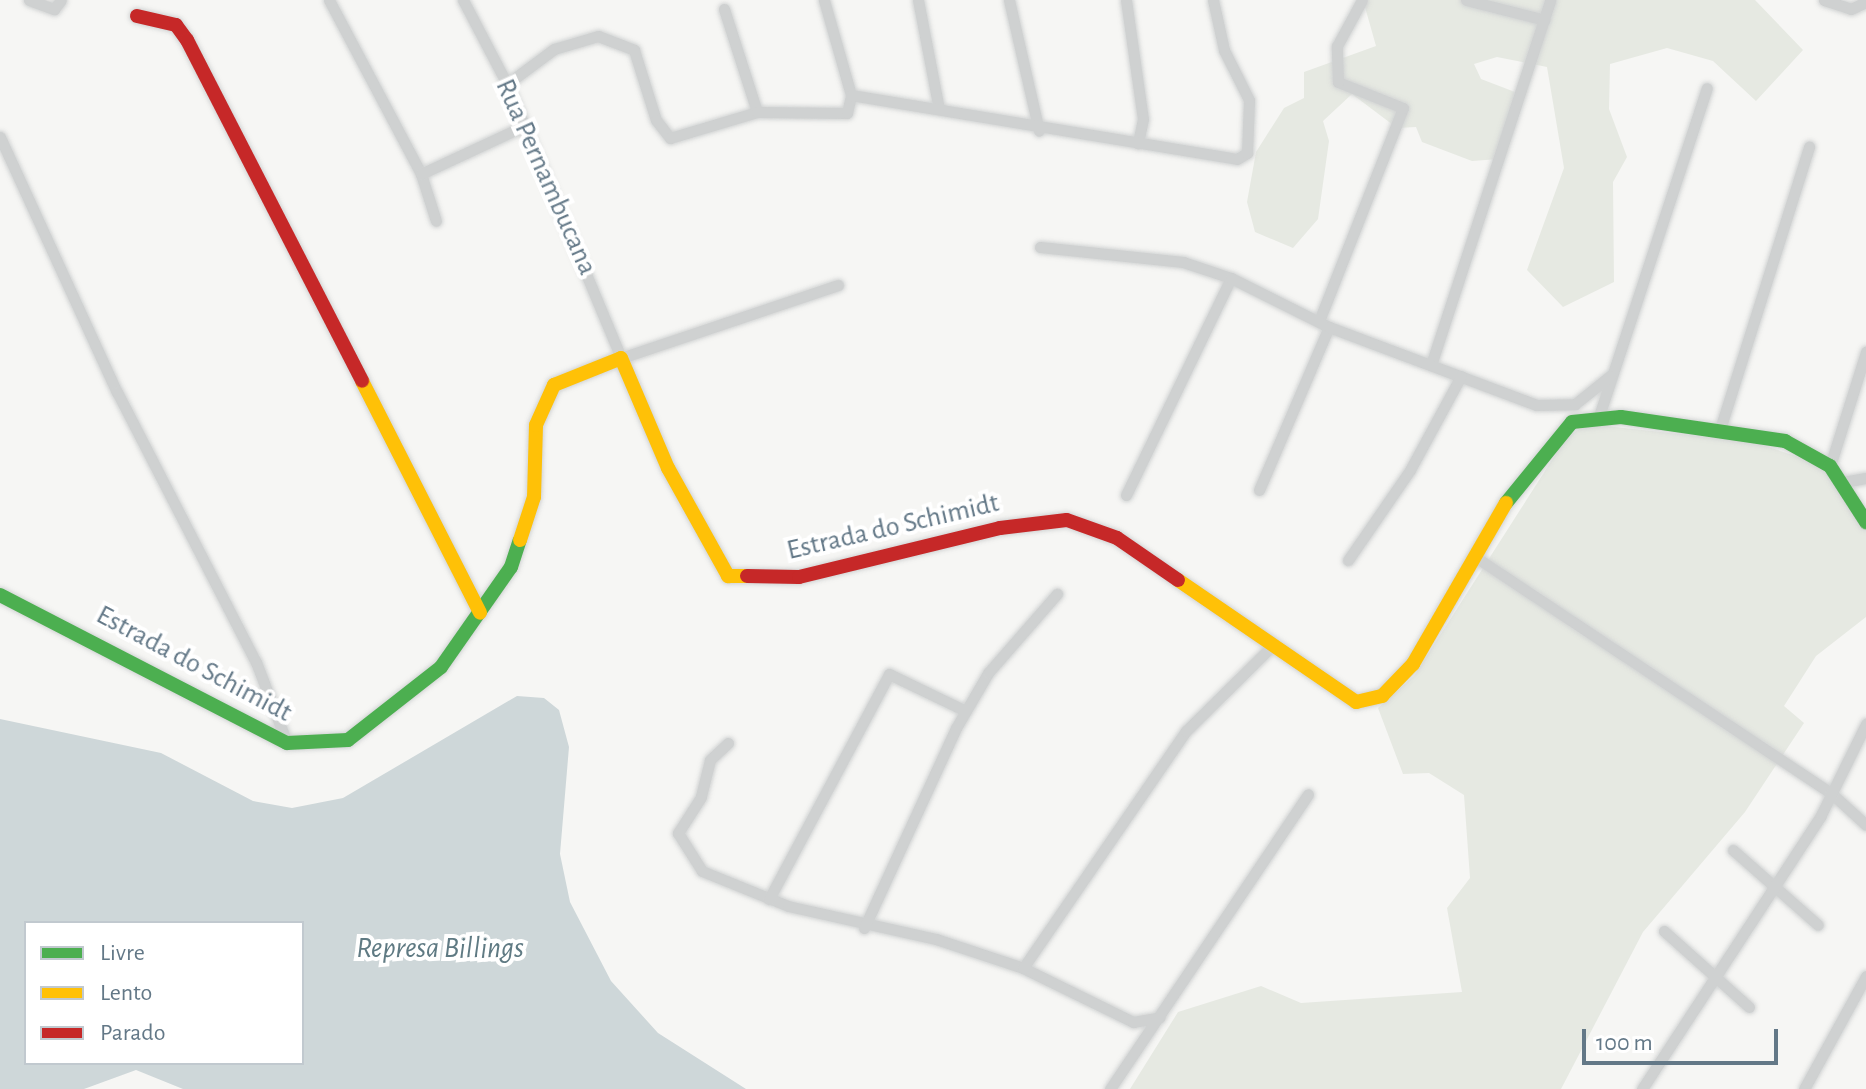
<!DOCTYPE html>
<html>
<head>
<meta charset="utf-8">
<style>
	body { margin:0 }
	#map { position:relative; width:1866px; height:1089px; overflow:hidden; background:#f6f6f4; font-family:"Alegreya Sans",sans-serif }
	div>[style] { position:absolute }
	.green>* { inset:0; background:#e6e9e2 }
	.water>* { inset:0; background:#ced7d9 }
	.roads { filter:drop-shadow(0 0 2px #d2d4d4) drop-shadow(0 0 2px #d2d4d4) }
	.street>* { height:11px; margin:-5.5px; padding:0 5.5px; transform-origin:5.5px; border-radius:5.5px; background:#cfd1d1 }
	.fast>* { height:14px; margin:-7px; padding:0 7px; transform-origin:7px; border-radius:7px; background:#4caf50 }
	.slow>* { height:14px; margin:-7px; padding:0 7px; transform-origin:7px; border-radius:7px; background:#ffc107 }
	.jam>* { height:14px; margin:-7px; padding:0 7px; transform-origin:7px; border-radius:7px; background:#c62828 }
	span { translate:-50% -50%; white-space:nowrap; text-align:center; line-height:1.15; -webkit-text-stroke:8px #fff; paint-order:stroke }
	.street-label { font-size:28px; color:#637887 }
	.water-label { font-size:30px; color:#5f7a83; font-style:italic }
	.legend { position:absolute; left:24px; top:921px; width:280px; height:144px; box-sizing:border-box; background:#fff; border:2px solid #c1c9cf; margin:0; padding:10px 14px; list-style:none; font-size:24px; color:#637887 }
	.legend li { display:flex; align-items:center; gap:16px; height:40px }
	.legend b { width:40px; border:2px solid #c1c9cf }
	.scale { position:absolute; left:1582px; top:1029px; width:196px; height:36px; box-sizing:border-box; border:4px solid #637887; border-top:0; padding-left:10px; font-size:24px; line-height:28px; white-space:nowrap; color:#637887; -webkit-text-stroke:6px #fff; paint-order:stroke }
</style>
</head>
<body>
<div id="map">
	<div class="green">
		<i style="clip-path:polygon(1363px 0,1755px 0,1803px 50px,1756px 101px,1713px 61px,1667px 48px,1610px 64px,1609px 109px,1627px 157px,1613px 182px,1614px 282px,1563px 307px,1527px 270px,1564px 168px,1547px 67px,1497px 57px,1474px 64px,1481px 79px,1515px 92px,1499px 159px,1472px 161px,1422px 142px,1416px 127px,1397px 128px,1352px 94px,1323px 121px,1329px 141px,1318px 219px,1293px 248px,1255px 232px,1247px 202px,1256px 152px,1284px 108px,1304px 98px,1304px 72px,1376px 46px)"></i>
		<i style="clip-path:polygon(1587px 424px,1753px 442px,1817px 463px,1841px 484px,1866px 524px,1866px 617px,1816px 656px,1784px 706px,1804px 723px,1745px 812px,1643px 932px,1561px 1089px,1130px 1089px,1178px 1012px,1261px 986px,1301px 1003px,1462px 992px,1447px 908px,1470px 878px,1464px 795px,1429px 773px,1403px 774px,1378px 708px,1414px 676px,1566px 438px)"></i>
	</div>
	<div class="water">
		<i style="clip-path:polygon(evenodd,517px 696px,544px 698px,559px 710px,569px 747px,560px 854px,570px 902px,611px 981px,658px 1033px,746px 1089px,183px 1089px,136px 1070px,84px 1089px,0 1089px,0 719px,161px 753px,253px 801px,292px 808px,343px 798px,517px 696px,26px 923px,302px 923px,302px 1063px,26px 1063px,26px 923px)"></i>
	</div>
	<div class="roads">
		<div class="street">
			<i style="left:29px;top:0;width:27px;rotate:20deg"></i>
			<i style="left:54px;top:9px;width:11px;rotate:-52deg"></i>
			<i style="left:329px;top:0;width:197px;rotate:62.1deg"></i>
			<i style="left:421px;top:174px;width:49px;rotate:72.3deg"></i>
			<i style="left:463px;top:0;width:95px;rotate:62.4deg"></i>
			<i style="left:507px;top:84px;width:297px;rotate:67.4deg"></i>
			<i style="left:621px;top:358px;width:229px;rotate:-18.6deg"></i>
			<i style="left:918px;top:0;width:111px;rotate:79.1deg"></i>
			<i style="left:1009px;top:0;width:134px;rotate:77.1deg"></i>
			<i style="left:1126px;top:0;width:120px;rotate:81.9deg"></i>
			<i style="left:1143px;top:119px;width:25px;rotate:102deg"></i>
			<i style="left:1466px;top:0;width:81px;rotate:14.2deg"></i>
			<i style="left:1824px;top:0;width:28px;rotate:18deg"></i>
			<i style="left:1851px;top:9px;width:17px;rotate:-25deg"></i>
			<i style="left:724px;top:9px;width:108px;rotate:72.2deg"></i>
			<i style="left:507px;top:84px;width:59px;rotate:-36.7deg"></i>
			<i style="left:554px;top:49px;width:46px;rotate:-16.5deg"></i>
			<i style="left:598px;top:36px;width:39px;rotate:21deg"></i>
			<i style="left:634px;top:50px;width:73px;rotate:72.6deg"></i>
			<i style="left:656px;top:120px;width:23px;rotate:52deg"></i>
			<i style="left:670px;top:138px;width:91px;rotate:-16.6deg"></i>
			<i style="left:757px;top:112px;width:90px;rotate:0.6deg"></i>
			<i style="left:847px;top:113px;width:18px;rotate:-77deg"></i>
			<i style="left:851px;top:95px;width:99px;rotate:-105.9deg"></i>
			<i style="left:851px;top:95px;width:391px;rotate:9.4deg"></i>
			<i style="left:1237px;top:159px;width:12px;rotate:-31deg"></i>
			<i style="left:1247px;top:153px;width:53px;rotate:-87.8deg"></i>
			<i style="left:1249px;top:100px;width:56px;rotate:-116.6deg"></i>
			<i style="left:1224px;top:50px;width:51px;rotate:-102.4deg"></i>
			<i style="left:0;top:137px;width:281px;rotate:65.4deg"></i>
			<i style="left:117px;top:392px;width:304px;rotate:62.8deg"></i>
			<i style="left:256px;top:662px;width:87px;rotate:69.1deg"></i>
			<i style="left:421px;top:174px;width:114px;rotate:-25deg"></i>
			<i style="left:1040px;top:247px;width:144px;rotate:6deg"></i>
			<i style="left:1183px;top:262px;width:51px;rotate:18.4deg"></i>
			<i style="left:1319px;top:321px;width:229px;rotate:-68.5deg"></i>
			<i style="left:1403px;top:108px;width:70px;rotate:-158.2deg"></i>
			<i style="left:1338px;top:82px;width:36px;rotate:-92deg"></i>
			<i style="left:1337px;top:46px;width:52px;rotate:-61.5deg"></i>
			<i style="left:1431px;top:365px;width:384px;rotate:-71.9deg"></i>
			<i style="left:1599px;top:416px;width:345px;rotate:-71.8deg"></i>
			<i style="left:1721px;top:426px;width:293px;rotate:-72.5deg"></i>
			<i style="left:1830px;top:466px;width:120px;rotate:-72.5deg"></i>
			<i style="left:1843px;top:482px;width:23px;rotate:-10deg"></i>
			<i style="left:1259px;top:490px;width:177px;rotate:-66.8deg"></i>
			<i style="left:1126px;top:495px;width:241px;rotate:-64.2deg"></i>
			<i style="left:1231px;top:278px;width:110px;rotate:26.6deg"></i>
			<i style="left:1329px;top:327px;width:221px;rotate:20.6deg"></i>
			<i style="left:1536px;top:405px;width:39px;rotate:-1deg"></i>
			<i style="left:1575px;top:404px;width:45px;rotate:-38.7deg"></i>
			<i style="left:1474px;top:556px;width:429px;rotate:33.6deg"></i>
			<i style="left:1831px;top:793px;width:47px;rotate:42.4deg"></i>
			<i style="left:1348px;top:560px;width:109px;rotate:-55.4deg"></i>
			<i style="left:1410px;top:470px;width:107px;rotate:-61.5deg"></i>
			<i style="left:728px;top:743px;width:25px;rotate:137deg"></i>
			<i style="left:710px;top:760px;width:38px;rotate:104deg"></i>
			<i style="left:701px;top:797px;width:43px;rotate:122.6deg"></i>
			<i style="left:678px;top:833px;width:45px;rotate:57.7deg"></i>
			<i style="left:702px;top:871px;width:93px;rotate:22.1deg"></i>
			<i style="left:788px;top:906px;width:152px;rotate:12.6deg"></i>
			<i style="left:936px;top:939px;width:92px;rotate:18.4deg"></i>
			<i style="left:1023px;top:968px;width:123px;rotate:26.1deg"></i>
			<i style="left:1133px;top:1022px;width:27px;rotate:-10deg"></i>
			<i style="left:1733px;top:850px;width:113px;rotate:41.4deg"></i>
			<i style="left:769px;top:899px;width:255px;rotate:-61.9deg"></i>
			<i style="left:889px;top:674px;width:85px;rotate:25.7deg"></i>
			<i style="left:864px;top:928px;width:220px;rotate:-65.3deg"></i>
			<i style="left:956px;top:728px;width:64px;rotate:-59.8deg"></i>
			<i style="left:988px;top:673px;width:105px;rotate:-48.9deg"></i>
			<i style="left:1664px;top:931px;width:114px;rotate:41.8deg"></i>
			<i style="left:1023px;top:968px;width:288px;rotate:-55.5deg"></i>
			<i style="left:1186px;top:731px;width:120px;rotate:-44.7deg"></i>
			<i style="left:1110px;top:1089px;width:355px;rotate:-56.1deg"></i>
			<i style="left:1642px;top:1089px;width:327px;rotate:-56.8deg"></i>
			<i style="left:1821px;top:815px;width:102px;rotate:-63.7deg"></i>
			<i style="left:1804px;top:1089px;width:129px;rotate:-61.2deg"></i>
		</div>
		<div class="fast">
			<i style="left:1506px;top:503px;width:104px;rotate:-50.8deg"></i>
			<i style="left:1572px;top:422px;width:49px;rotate:-5.8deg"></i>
			<i style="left:1621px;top:417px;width:166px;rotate:8.3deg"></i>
			<i style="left:1785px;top:441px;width:51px;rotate:29.1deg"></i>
			<i style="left:1830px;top:466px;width:67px;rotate:57.3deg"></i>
			<i style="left:0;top:595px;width:323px;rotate:27.3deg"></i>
			<i style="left:287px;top:743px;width:61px;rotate:-2.8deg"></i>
			<i style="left:348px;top:740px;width:118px;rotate:-38.1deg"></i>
			<i style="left:441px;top:667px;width:122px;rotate:-55deg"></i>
			<i style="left:511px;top:567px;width:28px;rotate:-72deg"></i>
		</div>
		<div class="slow">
			<i style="left:362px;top:381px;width:260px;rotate:63deg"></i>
			<i style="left:520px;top:540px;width:45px;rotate:-72deg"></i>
			<i style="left:534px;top:497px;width:72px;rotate:-88.4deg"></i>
			<i style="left:536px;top:425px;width:44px;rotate:-65.8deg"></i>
			<i style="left:554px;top:385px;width:72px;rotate:-21.9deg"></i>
			<i style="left:621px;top:358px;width:120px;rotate:66.9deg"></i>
			<i style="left:668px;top:468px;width:124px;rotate:60.9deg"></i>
			<i style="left:728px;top:576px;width:19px"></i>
			<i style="left:1178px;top:580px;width:216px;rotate:34.4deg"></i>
			<i style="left:1356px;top:702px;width:27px;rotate:-13deg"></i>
			<i style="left:1382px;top:696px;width:45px;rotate:-45.9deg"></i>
			<i style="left:1413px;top:664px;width:186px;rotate:-60deg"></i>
		</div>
		<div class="jam">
			<i style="left:137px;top:16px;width:40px;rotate:13deg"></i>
			<i style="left:176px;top:25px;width:19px;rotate:54deg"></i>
			<i style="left:187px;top:40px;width:383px;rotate:62.8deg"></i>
			<i style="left:747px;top:576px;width:52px;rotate:1.1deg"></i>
			<i style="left:799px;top:577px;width:207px;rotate:-13.7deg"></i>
			<i style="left:1000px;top:528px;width:67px;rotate:-6.8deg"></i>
			<i style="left:1067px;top:520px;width:53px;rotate:19.8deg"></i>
			<i style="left:1117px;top:538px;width:74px;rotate:34.5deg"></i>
		</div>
	</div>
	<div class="street-label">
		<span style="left:546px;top:177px;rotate:66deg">Rua Pernambucana</span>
		<span style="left:893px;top:527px;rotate:-13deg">Estrada do Schimidt</span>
		<span style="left:194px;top:664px;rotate:28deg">Estrada do Schimidt</span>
	</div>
	<div class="water-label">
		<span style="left:440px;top:948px">Represa Billings</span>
	</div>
	<ul class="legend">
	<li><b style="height:10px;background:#4caf50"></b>Livre</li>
	<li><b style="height:10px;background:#ffc107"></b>Lento</li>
	<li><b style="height:10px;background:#c62828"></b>Parado</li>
	</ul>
	<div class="scale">100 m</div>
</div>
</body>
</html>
